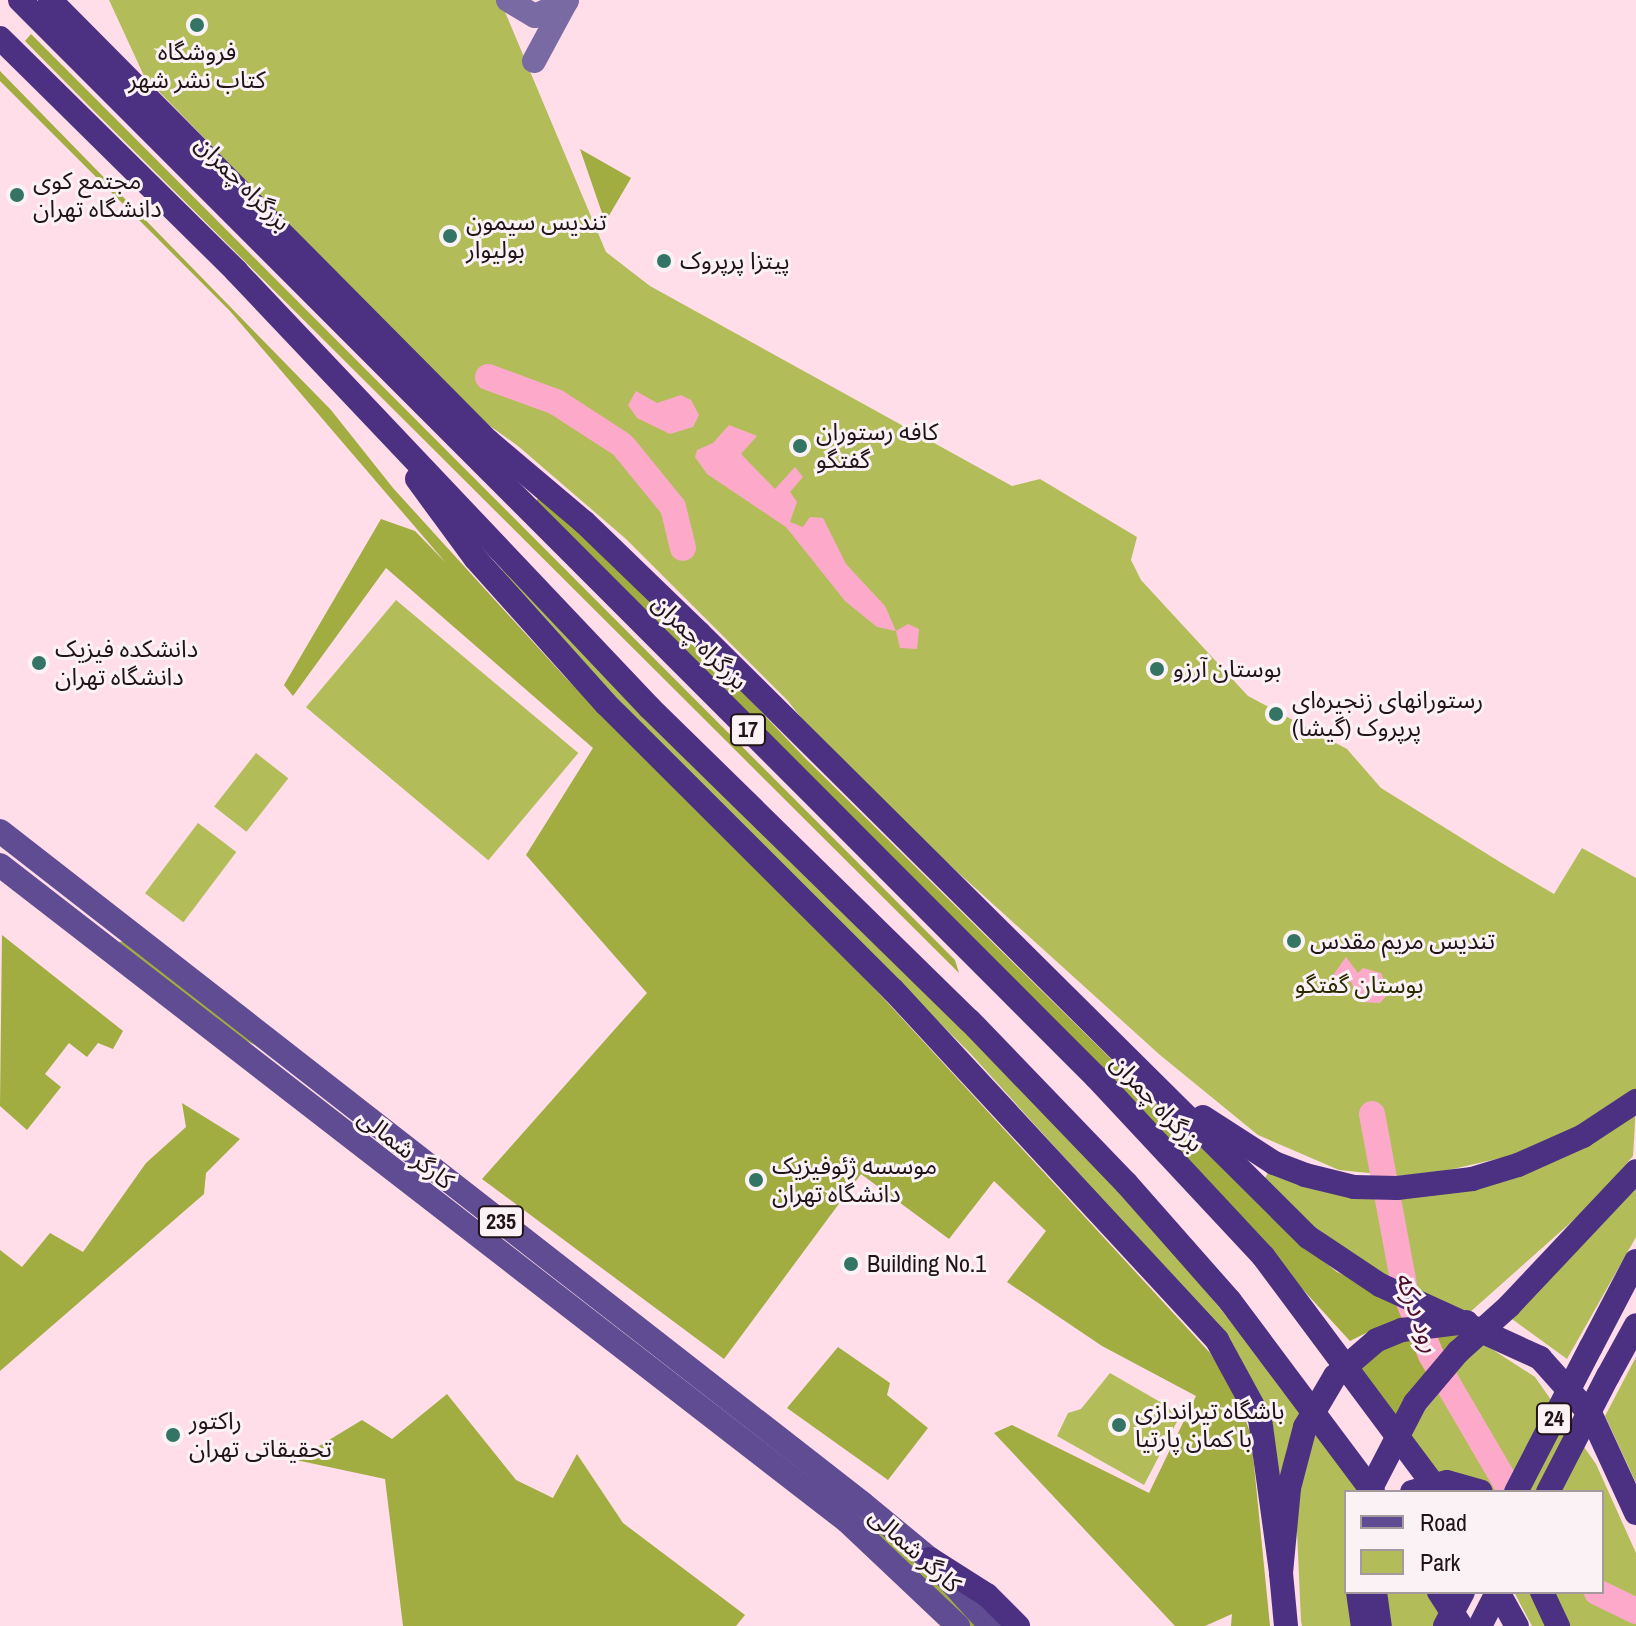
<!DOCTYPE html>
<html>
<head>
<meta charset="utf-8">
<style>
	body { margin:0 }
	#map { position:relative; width:1636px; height:1626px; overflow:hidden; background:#ffdde9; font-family:"Archivo Narrow","Noto Sans Arabic",sans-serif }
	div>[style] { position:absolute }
	.green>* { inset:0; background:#b2bd5a; transform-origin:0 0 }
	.forest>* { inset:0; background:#a1ac41 }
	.water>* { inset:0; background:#fdaaca }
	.river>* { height:26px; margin:-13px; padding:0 13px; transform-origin:13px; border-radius:13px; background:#fdaaca }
	.secondary>* { height:24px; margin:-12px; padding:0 12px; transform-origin:12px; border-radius:12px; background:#796aa4 }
	.primary>* { height:24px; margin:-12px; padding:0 12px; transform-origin:12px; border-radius:12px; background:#604c92 }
	.highway>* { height:24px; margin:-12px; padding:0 12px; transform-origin:12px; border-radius:12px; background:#4c3182 }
	.highway-bridge>* { height:24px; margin:-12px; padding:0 12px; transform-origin:12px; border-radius:12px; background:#4c3182 }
	.dots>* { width:22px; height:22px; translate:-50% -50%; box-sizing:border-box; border:4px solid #fbf2f5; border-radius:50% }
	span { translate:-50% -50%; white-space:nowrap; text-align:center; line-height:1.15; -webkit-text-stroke:6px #fbf2f5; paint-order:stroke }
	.shield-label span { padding:2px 6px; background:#fbf2f5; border:2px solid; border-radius:6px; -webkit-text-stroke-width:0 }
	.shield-label { font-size:22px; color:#211319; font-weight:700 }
	.poi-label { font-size:24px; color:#211319 }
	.left { translate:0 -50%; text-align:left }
	.street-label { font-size:24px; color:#211319 }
	.park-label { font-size:24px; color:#282c00 }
	.water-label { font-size:26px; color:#4b0e2c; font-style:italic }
	.legend { position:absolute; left:1344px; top:1490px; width:260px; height:104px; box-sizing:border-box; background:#fbf2f5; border:2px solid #a4999d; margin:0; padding:10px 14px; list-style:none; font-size:24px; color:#211319 }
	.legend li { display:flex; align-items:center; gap:16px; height:40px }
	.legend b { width:40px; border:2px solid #a4999d }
</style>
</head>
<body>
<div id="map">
	<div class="green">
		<i style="clip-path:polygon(109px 0,500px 0,606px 252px,650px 286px,1012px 486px,1040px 479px,1137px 537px,1131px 560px,1141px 580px,1248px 696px,1347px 749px,1381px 788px,1500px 862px,1554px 894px,1582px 848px,1636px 878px,1636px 1090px,1582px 1125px,1518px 1154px,1440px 1172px,1398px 1176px,1339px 1170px,1258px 1135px,1160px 1055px,837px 763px,788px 701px,626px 539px,518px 446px,469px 411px,144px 76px)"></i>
		<i style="clip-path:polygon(503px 564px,1062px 1129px,1176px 1254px,1302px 1410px,1287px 1448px,1276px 1507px,1266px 1418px,1083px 1178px,970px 1053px,688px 773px,501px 576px)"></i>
		<i style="left:396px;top:600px;width:238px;height:140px;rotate:40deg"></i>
		<i style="left:256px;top:753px;width:41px;height:68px;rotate:38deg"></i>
		<i style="left:198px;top:823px;width:48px;height:88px;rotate:37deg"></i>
		<i style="clip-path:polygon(1636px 1106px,1633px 1156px,1595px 1201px,1469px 1313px,1375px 1272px,1311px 1224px,1265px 1178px,1269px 1171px,1440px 1188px)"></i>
		<i style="clip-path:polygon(1636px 1179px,1636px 1237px,1567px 1359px,1512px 1319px)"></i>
		<i style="clip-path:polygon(1481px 1342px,1535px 1377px,1596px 1464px,1636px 1553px,1636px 1626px,1532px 1626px,1514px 1592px,1602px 1592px,1602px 1492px,1446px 1492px,1407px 1432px)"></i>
		<i style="clip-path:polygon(1636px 1357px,1636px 1483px,1605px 1416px)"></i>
		<i style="clip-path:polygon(1110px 1373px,1181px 1414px,1144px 1485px,1057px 1436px,1068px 1413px,1081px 1409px)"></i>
		<i style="clip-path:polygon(1317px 1430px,1361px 1492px,1346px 1492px,1346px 1592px,1351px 1592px,1355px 1626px,1302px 1626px,1301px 1621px,1296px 1509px,1304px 1462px)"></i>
		<i style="clip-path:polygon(1366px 1592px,1431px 1592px,1442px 1609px,1433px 1626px,1370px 1626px)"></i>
	</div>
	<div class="forest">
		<i style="clip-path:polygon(31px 34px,955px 960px,959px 973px,91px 108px,25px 41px)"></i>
		<i style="clip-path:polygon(0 71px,331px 410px,393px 488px,564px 676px,875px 989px,1210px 1353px,1236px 1394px,1251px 1435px,1270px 1626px,1231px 1626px,1232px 1614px,1205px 1626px,1175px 1626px,994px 1433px,1012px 1425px,1149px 1493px,1196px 1396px,1102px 1346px,1007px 1282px,1046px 1231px,994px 1181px,949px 1239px,861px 1174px,724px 1359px,482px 1179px,647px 993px,526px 855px,593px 748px,386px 568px,293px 696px,284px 685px,381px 519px,415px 531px,446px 563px,230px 311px,0 81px)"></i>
		<i style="clip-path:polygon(580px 149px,631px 178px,607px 219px,603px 216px)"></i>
		<i style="clip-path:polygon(540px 495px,677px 623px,805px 758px,1289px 1234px,1337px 1272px,1438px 1316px,1374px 1329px,1350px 1341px,1091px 1058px,536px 501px)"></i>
		<i style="clip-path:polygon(2px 935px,123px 1031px,113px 1049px,98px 1043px,87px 1057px,69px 1043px,45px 1074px,61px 1087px,27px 1130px,0 1106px)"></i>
		<i style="clip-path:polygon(125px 941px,255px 1040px,255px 1045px,233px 1035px,119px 942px)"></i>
		<i style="clip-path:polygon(182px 1103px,240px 1139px,206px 1173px,204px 1194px,0 1371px,0 1250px,22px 1267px,50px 1233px,83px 1252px,146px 1163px,186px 1127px)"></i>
		<i style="clip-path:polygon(1461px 1334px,1394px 1420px,1353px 1373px,1376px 1352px,1405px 1338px)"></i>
		<i style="clip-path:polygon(838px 1347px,890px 1383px,887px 1395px,928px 1428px,888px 1480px,787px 1408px)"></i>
		<i style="clip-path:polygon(447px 1394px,516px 1480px,553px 1498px,577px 1454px,623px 1523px,745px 1615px,736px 1626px,403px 1626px,385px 1479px,296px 1460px,362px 1420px,392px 1439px)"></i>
		<i style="clip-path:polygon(739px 1426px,908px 1550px,979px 1626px,969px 1626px,902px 1557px)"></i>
	</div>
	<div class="water">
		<i style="clip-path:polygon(636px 391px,657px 403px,681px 395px,691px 400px,699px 415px,693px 427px,670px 434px,637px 418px,628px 405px)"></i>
		<i style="clip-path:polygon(729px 425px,757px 436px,741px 454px,775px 489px,795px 467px,803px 477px,790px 492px,797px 502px,790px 522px,803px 527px,810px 517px,823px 518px,846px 564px,885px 606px,896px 631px,908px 624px,919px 629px,917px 649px,900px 648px,896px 631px,877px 627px,845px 601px,786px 527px,707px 474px,695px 457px,697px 450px,713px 443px)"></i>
		<i style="clip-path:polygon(1346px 957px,1358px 973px,1363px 968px,1381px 973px,1389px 993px,1380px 1003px,1359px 1002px,1351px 982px,1331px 978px)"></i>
	</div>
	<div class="river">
		<i style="left:488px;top:377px;width:72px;rotate:20.2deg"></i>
		<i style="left:556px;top:402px;width:77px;rotate:32.9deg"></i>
		<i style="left:624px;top:447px;width:77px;rotate:50.8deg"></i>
		<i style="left:673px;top:507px;width:42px;rotate:76.3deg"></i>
		<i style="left:1372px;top:1114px;width:184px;rotate:79.4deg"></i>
		<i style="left:1406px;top:1295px;width:65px;rotate:67.4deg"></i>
		<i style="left:1431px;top:1355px;width:159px;rotate:59.7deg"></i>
		<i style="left:1597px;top:1592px;width:43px;rotate:26deg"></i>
	</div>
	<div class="secondary">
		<i style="left:508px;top:0;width:31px;rotate:31deg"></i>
		<i style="left:535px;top:16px;width:35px;rotate:-25deg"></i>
		<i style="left:534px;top:61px;width:69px;rotate:-61.6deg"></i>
	</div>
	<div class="primary">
		<i style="left:0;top:831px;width:1093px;rotate:37.94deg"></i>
		<i style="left:862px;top:1503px;width:88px;rotate:39.5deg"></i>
		<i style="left:930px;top:1559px;width:91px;rotate:47.7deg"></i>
		<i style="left:0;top:865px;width:1071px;rotate:37.76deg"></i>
		<i style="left:847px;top:1521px;width:153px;rotate:43.4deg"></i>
	</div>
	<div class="highway">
		<i style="left:20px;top:0;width:1522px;rotate:45.03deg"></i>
		<i style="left:1096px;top:1077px;width:245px;rotate:47deg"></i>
		<i style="left:1263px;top:1256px;width:294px;rotate:53.3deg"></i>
		<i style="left:50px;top:0;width:622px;rotate:45.2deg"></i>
		<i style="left:488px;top:441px;width:126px;rotate:40.2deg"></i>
		<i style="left:584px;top:522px;width:160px;rotate:44deg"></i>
		<i style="left:699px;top:633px;width:858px;rotate:44.76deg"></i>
		<i style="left:1308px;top:1237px;width:87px;rotate:33.7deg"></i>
		<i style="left:1380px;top:1285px;width:176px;rotate:24.5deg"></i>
		<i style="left:1540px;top:1358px;width:76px;rotate:48.2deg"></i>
		<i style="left:1591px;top:1415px;width:108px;rotate:65.3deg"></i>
		<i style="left:0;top:38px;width:332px;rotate:44.6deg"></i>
		<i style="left:236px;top:271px;width:602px;rotate:46.55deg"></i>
		<i style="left:650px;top:708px;width:448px;rotate:44.4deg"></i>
		<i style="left:970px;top:1021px;width:225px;rotate:46.1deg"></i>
		<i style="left:1126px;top:1183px;width:157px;rotate:48.6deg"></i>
		<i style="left:1230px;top:1301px;width:239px;rotate:53.2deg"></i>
		<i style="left:417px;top:479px;width:98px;rotate:53.7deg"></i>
		<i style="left:475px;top:558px;width:196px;rotate:48.1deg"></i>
		<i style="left:606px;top:704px;width:405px;rotate:44.9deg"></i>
		<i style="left:893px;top:990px;width:477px;rotate:47.2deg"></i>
		<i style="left:1217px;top:1340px;width:90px;rotate:61.4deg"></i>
		<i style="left:1260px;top:1419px;width:155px;rotate:82.2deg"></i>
		<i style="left:1203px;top:1117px;width:85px;rotate:32.9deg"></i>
		<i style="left:1274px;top:1163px;width:33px;rotate:21deg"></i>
		<i style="left:1305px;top:1175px;width:50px;rotate:13.8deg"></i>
		<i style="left:1354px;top:1187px;width:43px;rotate:1.3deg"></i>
		<i style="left:1397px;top:1188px;width:76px;rotate:-6.8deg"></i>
		<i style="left:1472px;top:1179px;width:48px;rotate:-16.9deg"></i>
		<i style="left:1518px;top:1165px;width:71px;rotate:-24deg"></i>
		<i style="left:1583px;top:1136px;width:64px;rotate:-33.4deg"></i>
		<i style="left:1509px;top:1306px;width:185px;rotate:-46.7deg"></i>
		<i style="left:1591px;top:1347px;width:97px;rotate:-62.4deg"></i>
		<i style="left:1608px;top:1376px;width:58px;rotate:-61.2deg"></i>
		<i style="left:930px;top:1559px;width:67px;rotate:32.3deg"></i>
		<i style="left:987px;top:1595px;width:44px;rotate:45deg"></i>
		<i style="left:1358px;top:1592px;width:34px;rotate:82deg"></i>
		<i style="left:1375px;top:1592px;width:34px;rotate:82deg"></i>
		<i style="left:1439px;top:1592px;width:40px;rotate:57.1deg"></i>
		<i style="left:1498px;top:1592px;width:39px;rotate:61deg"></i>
		<i style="left:1542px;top:1592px;width:38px;rotate:65deg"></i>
		<i style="left:1286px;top:1626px;width:53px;rotate:-95.4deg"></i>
		<i style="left:1281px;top:1573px;width:85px;rotate:-84.6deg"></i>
		<i style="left:1289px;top:1488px;width:63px;rotate:-75.3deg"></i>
		<i style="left:1480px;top:1626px;width:38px;rotate:-63deg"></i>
	</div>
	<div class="highway-bridge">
		<i style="left:1305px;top:1427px;width:59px;rotate:-59.5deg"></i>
		<i style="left:1335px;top:1376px;width:55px;rotate:-40.6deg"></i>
		<i style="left:1377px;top:1340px;width:27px;rotate:-22deg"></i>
		<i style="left:1402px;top:1330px;width:65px;rotate:-7deg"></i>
		<i style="left:1369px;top:1492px;width:100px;rotate:-62.7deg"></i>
		<i style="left:1415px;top:1403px;width:67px;rotate:-49.9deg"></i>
		<i style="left:1458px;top:1352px;width:69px;rotate:-42deg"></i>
		<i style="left:1412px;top:1492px;width:36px;rotate:-16deg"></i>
		<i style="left:1447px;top:1482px;width:35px;rotate:16deg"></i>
		<i style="left:1516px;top:1492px;width:163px;rotate:-62.7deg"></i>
		<i style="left:1548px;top:1492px;width:131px;rotate:-62.7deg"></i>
		<i style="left:1445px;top:1626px;width:38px;rotate:-62deg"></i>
	</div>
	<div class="dots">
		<i style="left:197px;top:25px;background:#337464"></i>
		<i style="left:17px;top:195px;background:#337464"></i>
		<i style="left:450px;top:236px;background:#337464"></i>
		<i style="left:664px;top:261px;background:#337464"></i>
		<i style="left:800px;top:446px;background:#337464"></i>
		<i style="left:39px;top:663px;background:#337464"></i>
		<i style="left:1157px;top:669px;background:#337464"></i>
		<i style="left:1276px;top:714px;background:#337464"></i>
		<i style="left:1294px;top:941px;background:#337464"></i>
		<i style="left:756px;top:1180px;background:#337464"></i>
		<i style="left:851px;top:1264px;background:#337464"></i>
		<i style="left:1119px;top:1425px;background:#337464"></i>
		<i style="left:173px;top:1435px;background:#337464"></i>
	</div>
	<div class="shield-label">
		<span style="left:748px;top:730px">17</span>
		<span style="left:501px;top:1222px">235</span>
		<span style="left:1554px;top:1419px">24</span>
	</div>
	<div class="poi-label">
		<span style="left:197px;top:66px">فروشگاه<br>کتاب نشر شهر</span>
		<span class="left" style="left:33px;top:195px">مجتمع کوی<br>دانشگاه تهران</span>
		<span class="left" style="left:466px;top:236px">تندیس سیمون<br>بولیوار</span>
		<span class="left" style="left:680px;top:261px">پیتزا پرپروک</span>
		<span class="left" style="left:816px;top:446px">کافه رستوران<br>گفتگو</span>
		<span class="left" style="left:55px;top:663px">دانشکده فیزیک<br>دانشگاه تهران</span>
		<span class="left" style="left:1173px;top:669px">بوستان آرزو</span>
		<span class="left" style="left:1292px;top:714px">رستورانهای زنجیره‌ای<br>پرپروک (گیشا)</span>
		<span class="left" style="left:1310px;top:941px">تندیس مریم مقدس</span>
		<span class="left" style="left:772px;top:1180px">موسسه ژئوفیزیک<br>دانشگاه تهران</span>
		<span class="left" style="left:867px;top:1264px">Building No.1</span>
		<span class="left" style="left:1135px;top:1425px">باشگاه تیراندازی<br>با کمان پارتیا</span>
		<span class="left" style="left:189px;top:1435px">راکتور<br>تحقیقاتی تهران</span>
	</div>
	<div class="street-label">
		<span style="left:243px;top:183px;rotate:45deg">بزرگراه چمران</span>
		<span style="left:700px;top:642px;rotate:45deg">بزرگراه چمران</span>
		<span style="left:1157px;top:1103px;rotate:47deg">بزرگراه چمران</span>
		<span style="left:406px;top:1149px;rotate:38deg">کارگر شمالی</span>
		<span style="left:915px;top:1550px;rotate:42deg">کارگر شمالی</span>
	</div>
	<div class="park-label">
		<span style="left:1359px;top:985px">بوستان گفتگو</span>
	</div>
	<div class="water-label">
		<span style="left:1418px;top:1312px;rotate:70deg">رود درکه</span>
	</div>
	<ul class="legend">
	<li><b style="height:10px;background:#604c92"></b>Road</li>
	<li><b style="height:22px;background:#b2bd5a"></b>Park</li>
	</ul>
</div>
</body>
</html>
